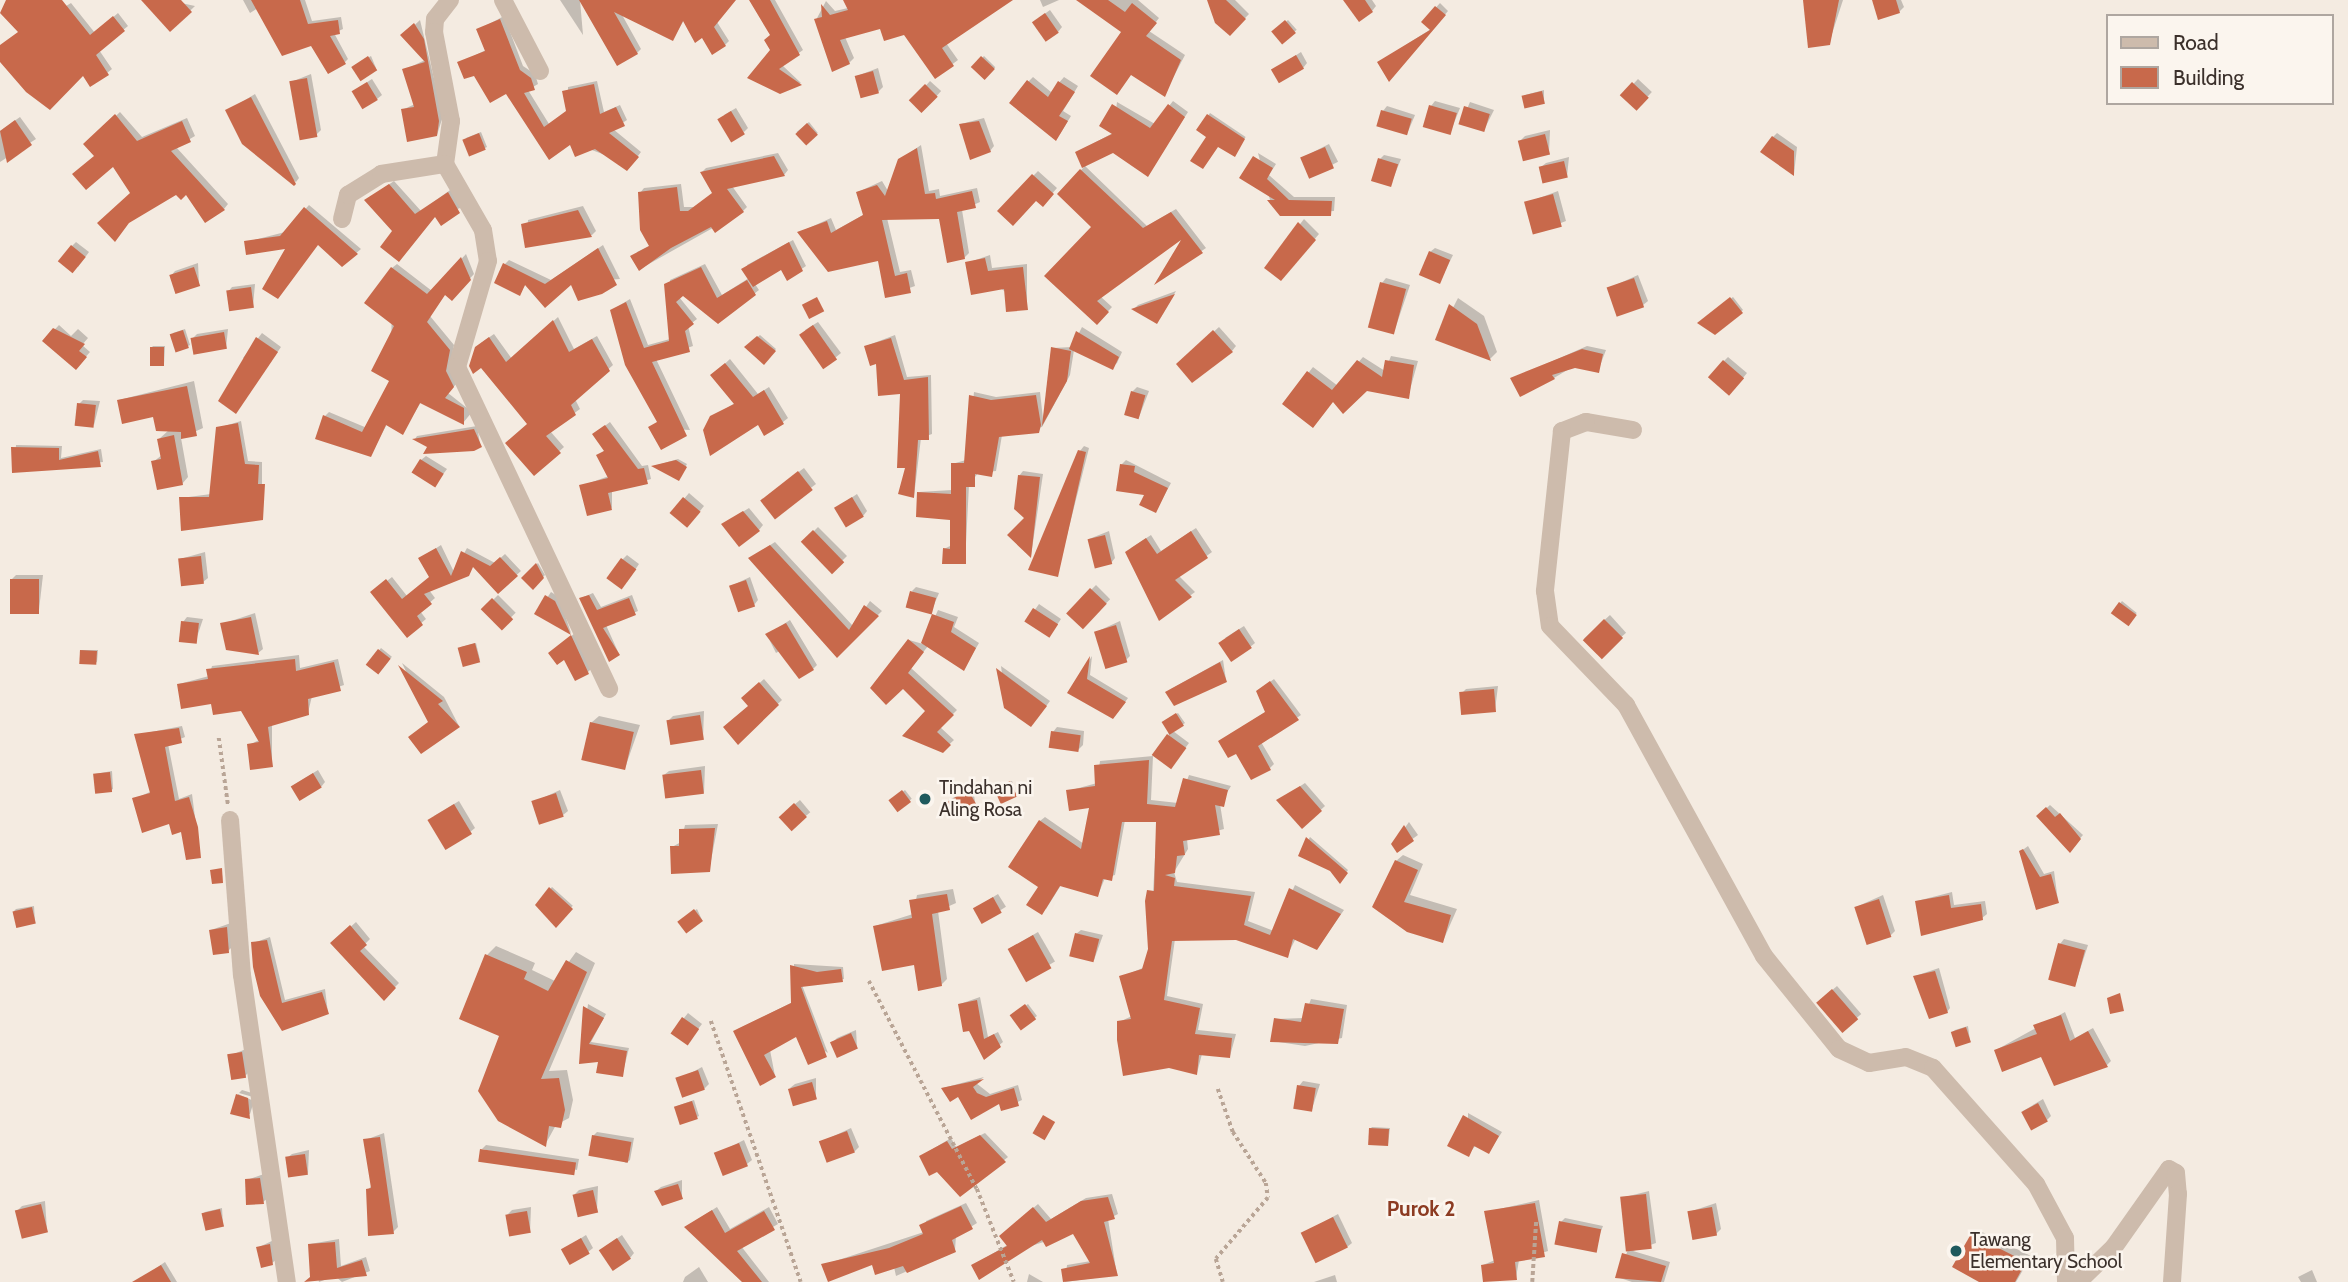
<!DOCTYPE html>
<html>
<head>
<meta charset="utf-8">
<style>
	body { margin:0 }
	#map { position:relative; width:2348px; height:1282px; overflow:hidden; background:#f4ebe1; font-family:Cabin,sans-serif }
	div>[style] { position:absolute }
	.shadow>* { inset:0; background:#0003; transform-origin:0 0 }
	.building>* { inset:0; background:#c8694b; transform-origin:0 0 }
	.path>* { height:3.5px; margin-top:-1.75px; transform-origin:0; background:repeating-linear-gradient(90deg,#b9a596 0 3.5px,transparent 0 7px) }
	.minor>* { height:18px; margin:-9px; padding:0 9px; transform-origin:9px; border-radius:9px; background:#cdbbac }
	.dots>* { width:19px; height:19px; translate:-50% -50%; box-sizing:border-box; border:4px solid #fbf5ee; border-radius:50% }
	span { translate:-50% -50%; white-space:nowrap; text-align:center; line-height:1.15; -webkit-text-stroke:5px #fbf5ee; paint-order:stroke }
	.poi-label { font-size:19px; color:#3b302b }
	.left { translate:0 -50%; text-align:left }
	.neighbourhood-label { font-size:21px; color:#8c3b22; font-weight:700 }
	.legend { position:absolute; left:2106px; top:14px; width:228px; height:91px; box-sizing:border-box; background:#fbf5ee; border:2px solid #aea6a0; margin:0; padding:9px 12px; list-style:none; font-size:21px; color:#3b302b }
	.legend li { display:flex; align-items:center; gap:14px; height:35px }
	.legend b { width:35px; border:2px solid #aea6a0 }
</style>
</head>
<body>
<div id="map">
	<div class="shadow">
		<i style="clip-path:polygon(167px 0,195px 6px,171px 29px)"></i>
		<i style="clip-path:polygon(243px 0,305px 0,312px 21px,341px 17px,343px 29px,334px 33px,348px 59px,345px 62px,258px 8px,250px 13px)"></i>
		<i style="clip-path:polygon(560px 0,580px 0,583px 35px)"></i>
		<i style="clip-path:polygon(581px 0,735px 0,717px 22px,729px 41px,725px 45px,684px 20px,673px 39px,621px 13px,641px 49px,637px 53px)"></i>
		<i style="clip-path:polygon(751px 0,775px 0,803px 50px,782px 65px,801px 83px,780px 92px,772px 35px)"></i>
		<i style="clip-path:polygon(844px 0,1002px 0,946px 43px,958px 60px,935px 77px,904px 33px,882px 27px,845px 37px,854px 58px,849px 63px,816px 20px,826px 1px,835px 11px,848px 8px)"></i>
		<i style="clip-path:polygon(1040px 0,1059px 0,1043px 7px)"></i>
		<i style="clip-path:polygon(1092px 0,1138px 0,1159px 18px,1149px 31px,1185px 55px,1164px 95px,1123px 32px)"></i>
		<i style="clip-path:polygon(1209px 0,1235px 0,1249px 14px,1230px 34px)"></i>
		<i style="clip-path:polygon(1351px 0,1372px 0,1376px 6px,1372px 11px)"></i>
		<i style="clip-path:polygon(1804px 0,1843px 0,1829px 43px)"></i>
		<i style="clip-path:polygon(1873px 0,1901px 0,1904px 7px,1899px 12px)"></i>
		<i style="clip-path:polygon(71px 3px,95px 33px,118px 13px,128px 26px,99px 50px,112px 69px,107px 73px,0 58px,0 46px)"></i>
		<i style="clip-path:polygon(1440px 3px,1448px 11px,1393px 76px,1379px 62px,1431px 29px,1423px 22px)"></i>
		<i style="clip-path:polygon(1050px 10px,1062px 27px,1058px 32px,1039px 18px)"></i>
		<i style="clip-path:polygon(504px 16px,523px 66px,535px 74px,538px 84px,528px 90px,549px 124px,568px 110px,568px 87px,597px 81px,604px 112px,620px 105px,627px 120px,613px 129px,641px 152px,631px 165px,571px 142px,550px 158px,506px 91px,459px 63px,486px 50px,478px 30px)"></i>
		<i style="clip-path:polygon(420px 20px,443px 116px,437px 135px,402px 110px,415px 104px,404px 70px,425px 60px,403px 36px)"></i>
		<i style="left:1288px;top:20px;width:13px;height:19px;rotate:48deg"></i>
		<i style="clip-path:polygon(1301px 52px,1307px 63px,1303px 68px,1273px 70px)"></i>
		<i style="clip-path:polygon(371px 56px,376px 68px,355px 65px)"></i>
		<i style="left:984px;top:56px;width:16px;height:16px;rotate:45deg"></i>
		<i style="clip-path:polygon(878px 68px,883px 87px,878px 92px,857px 76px)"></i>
		<i style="clip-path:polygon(311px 74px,321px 130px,316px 135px,291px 82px)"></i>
		<i style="clip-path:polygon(1033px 77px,1051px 92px,1064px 77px,1078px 86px,1063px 111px,1071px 116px,1060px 134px,1028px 82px)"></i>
		<i style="clip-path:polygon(372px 79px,382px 95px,377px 99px,358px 88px)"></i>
		<i style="left:1638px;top:79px;width:19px;height:23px;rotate:43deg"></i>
		<i style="left:930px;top:81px;width:15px;height:27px;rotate:42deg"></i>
		<i style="clip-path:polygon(1544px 90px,1544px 103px,1524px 96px,1525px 95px)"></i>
		<i style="clip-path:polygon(255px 94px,299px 178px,296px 182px,264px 160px,227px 111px)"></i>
		<i style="clip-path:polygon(1173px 101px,1188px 112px,1148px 174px,1113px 151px,1084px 165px,1147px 226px,1176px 209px,1206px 248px,1159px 280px,1187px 234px,1100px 296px,1112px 307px,1097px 323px,1093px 227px,1059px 193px,1084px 167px,1077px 152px,1113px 133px,1117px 102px,1155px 124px)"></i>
		<i style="clip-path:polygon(1435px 101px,1460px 108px,1450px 133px,1431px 106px)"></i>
		<i style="clip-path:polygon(1470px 102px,1494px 110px,1484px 130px,1461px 123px)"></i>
		<i style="clip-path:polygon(1387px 106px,1415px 115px,1407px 134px,1383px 111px)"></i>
		<i style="clip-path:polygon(736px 108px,748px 128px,744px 132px,724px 115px)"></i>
		<i style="clip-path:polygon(120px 112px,142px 137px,187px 118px,195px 136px,176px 147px,228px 204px,224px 209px,187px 192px,132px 193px,113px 164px,86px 144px)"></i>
		<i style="left:1210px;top:113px;width:43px;height:20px;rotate:34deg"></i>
		<i style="clip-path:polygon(20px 117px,36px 139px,0 162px,0 131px)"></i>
		<i style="clip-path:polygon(984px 118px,994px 146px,990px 151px,961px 124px)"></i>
		<i style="left:809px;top:122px;width:14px;height:16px;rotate:51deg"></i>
		<i style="clip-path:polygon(1550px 130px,1549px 153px,1520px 141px,1525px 136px)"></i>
		<i style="clip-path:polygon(481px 132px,487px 147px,485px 148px,466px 138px)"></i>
		<i style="clip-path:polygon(1777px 133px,1797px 147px,1794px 174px,1773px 137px)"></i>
		<i style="left:1329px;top:144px;width:20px;height:31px;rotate:63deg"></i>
		<i style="clip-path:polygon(921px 145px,929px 191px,939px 189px,940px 196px,977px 188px,980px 202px,962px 210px,969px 253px,964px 258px,941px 217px,887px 218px,900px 272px,911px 270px,915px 286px,887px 296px,879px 259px,800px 232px,831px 218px,836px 230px,865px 214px,858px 192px,882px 181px,888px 191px,899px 160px)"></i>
		<i style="clip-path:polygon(778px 153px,788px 170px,784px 175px,732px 186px,747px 207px,743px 211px,640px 269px,637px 252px,651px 245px,640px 193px,644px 188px,681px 184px,684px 207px,694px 207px,714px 193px,702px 172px,706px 168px)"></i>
		<i style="clip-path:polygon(1258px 153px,1276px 164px,1269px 175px,1294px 197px,1335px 197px,1334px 211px,1281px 214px,1270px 200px)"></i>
		<i style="clip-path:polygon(1384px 155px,1401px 159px,1391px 184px,1380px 159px)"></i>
		<i style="clip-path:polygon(1569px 157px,1567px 176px,1541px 167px,1546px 163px)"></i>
		<i style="clip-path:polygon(1038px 171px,1057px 188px,1043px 204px,1036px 199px,999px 211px)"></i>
		<i style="clip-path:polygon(394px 181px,421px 211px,453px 188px,463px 207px,395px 231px,366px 200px)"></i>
		<i style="clip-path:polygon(1558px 191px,1566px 221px,1535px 233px,1526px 203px)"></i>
		<i style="clip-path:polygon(309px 205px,361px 249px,342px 265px,319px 243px,246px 242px,285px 232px)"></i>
		<i style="clip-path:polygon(583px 206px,596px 231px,592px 235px,526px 246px,528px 220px)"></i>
		<i style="clip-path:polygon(1304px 219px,1319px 234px,1285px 274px,1266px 268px)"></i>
		<i style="clip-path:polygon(793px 240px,806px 266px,788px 278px,781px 268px,755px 284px,759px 290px,718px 322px,683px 293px,679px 297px,697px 319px,688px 326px,693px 346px,656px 359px,690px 430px,650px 428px,659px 421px,612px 310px,630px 299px,648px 345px,670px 339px,670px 280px,705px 264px,722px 295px,749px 278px,747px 265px)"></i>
		<i style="clip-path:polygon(76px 242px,89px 252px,78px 267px,72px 246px)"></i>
		<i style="clip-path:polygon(603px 245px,620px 279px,571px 283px,545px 306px,526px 284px,519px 294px,505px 264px,509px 260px,551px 280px)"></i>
		<i style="clip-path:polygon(1435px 248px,1453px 255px,1440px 281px,1430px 252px)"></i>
		<i style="clip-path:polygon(466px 254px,474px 274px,452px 298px,446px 293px,430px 316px,454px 345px,450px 365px,458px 382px,448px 393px,472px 412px,463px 423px,421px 402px,403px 432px,387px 424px,371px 455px,325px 416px,329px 412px,367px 428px,391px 380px,392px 268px,397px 264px,432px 291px)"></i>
		<i style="clip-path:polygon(990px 255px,992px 268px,1027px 264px,1027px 308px,967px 263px)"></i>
		<i style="clip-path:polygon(198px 263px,199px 284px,171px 276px,175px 271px)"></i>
		<i style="clip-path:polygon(1638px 275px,1648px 301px,1643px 305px,1609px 288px)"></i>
		<i style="clip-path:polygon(1386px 278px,1410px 285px,1394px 332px,1382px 283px)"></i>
		<i style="clip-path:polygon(255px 284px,253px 306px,228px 292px,232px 287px)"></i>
		<i style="clip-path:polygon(1176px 291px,1161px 317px,1134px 309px,1138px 305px)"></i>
		<i style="clip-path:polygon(1733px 297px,1743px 310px,1715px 333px,1700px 323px)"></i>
		<i style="clip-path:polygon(1458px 298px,1484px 316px,1497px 352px,1490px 359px,1437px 339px)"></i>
		<i style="clip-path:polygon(558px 317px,574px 349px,597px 336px,613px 365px,575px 399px,580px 409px,550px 431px,564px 447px,534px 474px,529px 424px,481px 343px,494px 334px,512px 359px)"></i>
		<i style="clip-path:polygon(818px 322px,841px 353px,824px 367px,805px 330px)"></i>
		<i style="clip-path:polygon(59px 325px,71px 336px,78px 329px,88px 338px,82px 345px,90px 352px,76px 368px,45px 340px)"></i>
		<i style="clip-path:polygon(1082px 327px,1122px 352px,1117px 363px,1112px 367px,1074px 350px,1070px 375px,1042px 427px,1002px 435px,996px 471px,978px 473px,969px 485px,965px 563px,944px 549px,952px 545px,952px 518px,919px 492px,952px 490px,952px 464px,966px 460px,974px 392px,996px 397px,1040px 392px,1043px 419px,1053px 348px,1072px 347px)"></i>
		<i style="clip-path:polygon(1219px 327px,1236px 346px,1232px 351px,1178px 364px)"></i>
		<i style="clip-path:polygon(185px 329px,190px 345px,188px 346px,173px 333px)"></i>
		<i style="clip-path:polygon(228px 329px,226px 348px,193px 338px,197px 334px)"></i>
		<i style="clip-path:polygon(262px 333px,281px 347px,240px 407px,248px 362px,243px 358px)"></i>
		<i style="clip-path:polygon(760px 335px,776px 349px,764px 362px,746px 347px)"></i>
		<i style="clip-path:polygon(895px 335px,907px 377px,931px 375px,932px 434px,921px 438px,914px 496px,901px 392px,866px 346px)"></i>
		<i style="clip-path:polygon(153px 346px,165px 346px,164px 364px,151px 348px)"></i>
		<i style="clip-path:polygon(1587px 346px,1606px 350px,1598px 371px,1574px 366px,1554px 378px,1512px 379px)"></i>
		<i style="clip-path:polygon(1391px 356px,1418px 361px,1408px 397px,1367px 390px,1334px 401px,1284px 404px,1313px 367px,1338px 386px,1363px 357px,1385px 371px)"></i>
		<i style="clip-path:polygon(1728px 357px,1747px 373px,1734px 389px,1724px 361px)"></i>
		<i style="clip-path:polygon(730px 359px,758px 394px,769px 387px,788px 418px,783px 422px,765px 433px,758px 422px,712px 417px,735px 403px,717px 371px)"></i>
		<i style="clip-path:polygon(194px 381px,203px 428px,181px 438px,188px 477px,182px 484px,153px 462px,162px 455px,159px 439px,169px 430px,154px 415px,119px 400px)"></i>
		<i style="clip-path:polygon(1137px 387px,1149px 391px,1139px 417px,1132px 392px)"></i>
		<i style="clip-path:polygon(83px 400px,100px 401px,94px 425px,79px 404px)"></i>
		<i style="clip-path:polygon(241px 421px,248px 461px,262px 462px,262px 519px,181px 498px,211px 494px,218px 428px)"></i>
		<i style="clip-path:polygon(610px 422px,642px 466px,648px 465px,651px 479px,612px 491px,612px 508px,581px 486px,609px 476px,599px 455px,605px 450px,598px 431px)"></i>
		<i style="clip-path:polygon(477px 426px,480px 444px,415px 439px,417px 436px)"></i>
		<i style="clip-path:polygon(16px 445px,62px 446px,61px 458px,101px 449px,103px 462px,14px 471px)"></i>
		<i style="clip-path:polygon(1084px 446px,1089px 448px,1057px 575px,1080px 451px)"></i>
		<i style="clip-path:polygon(426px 456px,447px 469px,435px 485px,421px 460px)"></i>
		<i style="clip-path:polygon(678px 459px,687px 464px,680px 477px,654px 466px)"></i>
		<i style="clip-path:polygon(1126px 460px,1171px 483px,1156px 511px,1121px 465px)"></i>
		<i style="left:804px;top:468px;width:20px;height:47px;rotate:53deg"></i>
		<i style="clip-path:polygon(1023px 471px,1043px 474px,1031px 556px,1019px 476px)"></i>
		<i style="clip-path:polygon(689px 493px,704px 506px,692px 521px,672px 513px)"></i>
		<i style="clip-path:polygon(857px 494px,867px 511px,863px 516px,836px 508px)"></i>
		<i style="clip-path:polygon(749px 508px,763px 525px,759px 530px,723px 524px)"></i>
		<i style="left:818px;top:527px;width:41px;height:21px;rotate:45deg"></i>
		<i style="clip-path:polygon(1196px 528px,1212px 552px,1179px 576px,1195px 592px,1160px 618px,1131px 548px,1151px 535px,1161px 551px)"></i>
		<i style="clip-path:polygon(1109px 531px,1115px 558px,1111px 563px,1089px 539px)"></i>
		<i style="clip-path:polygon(775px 542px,853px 626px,870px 601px,882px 611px,837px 655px,750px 558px)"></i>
		<i style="clip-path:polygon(441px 545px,454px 572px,467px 548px,495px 563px,505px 554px,521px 571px,498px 592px,474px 566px,429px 590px,435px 598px,420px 611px,426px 619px,407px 635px,373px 592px,392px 577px,407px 596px,430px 577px,421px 558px)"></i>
		<i style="clip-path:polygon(205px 552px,208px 578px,203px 582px,180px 559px)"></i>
		<i style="clip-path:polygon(627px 555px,639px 564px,627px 582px,622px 560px)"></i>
		<i style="clip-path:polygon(538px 563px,545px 575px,533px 587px,524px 578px)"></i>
		<i style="clip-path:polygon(16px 575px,43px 575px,39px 610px,11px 580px)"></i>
		<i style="clip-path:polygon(750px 577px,758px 600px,754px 605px,731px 586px)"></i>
		<i style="left:1096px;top:585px;width:20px;height:40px;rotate:45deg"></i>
		<i style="clip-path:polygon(916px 587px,939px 593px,931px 612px,912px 591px)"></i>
		<i style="clip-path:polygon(551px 592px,559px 597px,571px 633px,537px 613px)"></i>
		<i style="clip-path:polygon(593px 593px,601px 607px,632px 595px,638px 611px,606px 625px,619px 654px,581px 598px)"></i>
		<i style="left:498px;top:595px;width:25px;height:21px;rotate:45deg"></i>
		<i style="left:2122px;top:601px;width:19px;height:15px;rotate:39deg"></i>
		<i style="clip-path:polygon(1039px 604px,1061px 619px,1053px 631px,1027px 621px)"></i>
		<i style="clip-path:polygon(938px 610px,958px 617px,954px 627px,979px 643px,964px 669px,928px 646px,911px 668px,957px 710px,940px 727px,954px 740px,942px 751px,927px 713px,904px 686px,909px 640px,923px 644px)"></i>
		<i style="clip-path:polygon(255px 613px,263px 649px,258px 653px,222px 624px)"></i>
		<i style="left:1610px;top:615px;width:24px;height:35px;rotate:48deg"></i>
		<i style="clip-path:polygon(187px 617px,203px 619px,195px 643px,183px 622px)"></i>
		<i style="clip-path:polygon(790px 620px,817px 665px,813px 669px,783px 649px,776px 653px,767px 635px)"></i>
		<i style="clip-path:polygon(1120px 621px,1130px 656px,1126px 660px,1096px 632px)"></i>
		<i style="clip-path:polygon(1244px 626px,1255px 643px,1250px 647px,1225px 638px)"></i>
		<i style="clip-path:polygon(575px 633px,592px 668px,588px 672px,555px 650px)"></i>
		<i style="clip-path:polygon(476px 643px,480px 660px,459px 649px,461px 647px)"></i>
		<i style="left:381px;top:648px;width:14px;height:21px;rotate:39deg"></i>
		<i style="clip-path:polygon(81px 650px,98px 650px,97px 662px,95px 663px)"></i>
		<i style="clip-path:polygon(299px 655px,300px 668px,338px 659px,344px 685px,312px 696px,308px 713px,272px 724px,272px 765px,249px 745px,259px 740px,242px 709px,179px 684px,209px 676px,212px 666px)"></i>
		<i style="clip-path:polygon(1092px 656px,1090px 675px,1128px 698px,1117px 713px,1070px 692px)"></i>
		<i style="clip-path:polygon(1223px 660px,1226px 680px,1171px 689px)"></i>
		<i style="clip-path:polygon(402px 663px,444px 697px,459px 726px,430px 722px)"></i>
		<i style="clip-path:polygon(1001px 666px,1050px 701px,1035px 721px,1006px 707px)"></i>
		<i style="clip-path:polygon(764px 679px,782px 700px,738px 742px,750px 706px,743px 698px)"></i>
		<i style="clip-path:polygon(1274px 679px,1301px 715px,1261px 742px,1274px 764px,1270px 768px,1220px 741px,1267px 711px,1263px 687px)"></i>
		<i style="clip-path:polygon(1498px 686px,1495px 710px,1461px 694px,1466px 689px)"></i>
		<i style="clip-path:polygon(704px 711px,703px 738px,668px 721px,673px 716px)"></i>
		<i style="clip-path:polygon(1178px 713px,1185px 723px,1173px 731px,1189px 743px,1174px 763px,1166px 720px)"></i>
		<i style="clip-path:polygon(599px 716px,640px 725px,625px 768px,591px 723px)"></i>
		<i style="clip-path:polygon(182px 726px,185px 737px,168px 744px,179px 799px,192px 794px,200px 856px,183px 830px,134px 799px,152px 791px,136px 735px)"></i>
		<i style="clip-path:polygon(1057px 727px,1084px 731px,1083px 745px,1078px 750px,1053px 732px)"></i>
		<i style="clip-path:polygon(1153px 756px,1151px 800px,1178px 803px,1189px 775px,1231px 786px,1220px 804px,1224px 829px,1187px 839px,1188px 849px,1174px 872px,1177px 882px,1255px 892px,1248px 921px,1274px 931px,1295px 885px,1344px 910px,1321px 943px,1296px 938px,1287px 956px,1236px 939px,1175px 939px,1167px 996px,1203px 1004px,1198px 1030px,1236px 1034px,1230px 1056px,1202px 1054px,1197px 1073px,1119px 1022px,1132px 1016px,1121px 977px,1145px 967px,1150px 949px,1157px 820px,1125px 820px,1115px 875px,1105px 878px,1098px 895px,1061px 885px,1046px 909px,1040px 886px,1040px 821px,1045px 817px,1084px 844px,1091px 806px,1068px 791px,1097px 783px,1100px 761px)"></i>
		<i style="clip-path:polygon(705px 766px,704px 793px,664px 775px,669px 771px)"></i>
		<i style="clip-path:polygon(318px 770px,325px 782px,321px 787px,292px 786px)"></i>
		<i style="clip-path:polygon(112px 771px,113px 789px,111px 790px,95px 774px)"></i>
		<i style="clip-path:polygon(1012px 781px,1016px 795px,998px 787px)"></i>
		<i style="clip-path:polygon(1305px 783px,1325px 806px,1302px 827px,1279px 800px)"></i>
		<i style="clip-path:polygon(973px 787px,975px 802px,946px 803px,951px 799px)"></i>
		<i style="clip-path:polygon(560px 790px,568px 811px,563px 815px,534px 802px)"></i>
		<i style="left:905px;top:790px;width:11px;height:18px;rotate:52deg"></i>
		<i style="left:800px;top:800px;width:16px;height:26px;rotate:50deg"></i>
		<i style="clip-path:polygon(459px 801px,475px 828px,470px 832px,434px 816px)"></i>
		<i style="clip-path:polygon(2050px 805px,2083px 835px,2070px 850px,2038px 816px)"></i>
		<i style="clip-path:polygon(1409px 822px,1418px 835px,1397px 850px,1393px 844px)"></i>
		<i style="clip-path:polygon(718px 824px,709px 871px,672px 847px,681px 842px,685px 825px)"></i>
		<i style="clip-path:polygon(1310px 837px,1348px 870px,1340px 882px,1331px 869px,1300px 855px)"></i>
		<i style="clip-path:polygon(2028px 846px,2044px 874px,2054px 871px,2058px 901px,2020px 852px)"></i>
		<i style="clip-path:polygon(1403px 855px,1423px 864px,1410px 895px,1457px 909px,1443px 941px,1407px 930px,1396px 861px)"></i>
		<i style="left:552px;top:887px;width:28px;height:23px;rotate:42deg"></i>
		<i style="clip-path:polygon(953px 889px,956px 903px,938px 911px,947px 979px,941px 985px,875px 926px,913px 914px,917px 895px)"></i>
		<i style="clip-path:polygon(1952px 892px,1954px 905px,1985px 901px,1987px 914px,1982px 918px,1917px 901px)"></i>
		<i style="left:998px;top:894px;width:15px;height:27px;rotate:58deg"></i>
		<i style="clip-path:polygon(1883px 895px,1895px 931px,1890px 936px,1856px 907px)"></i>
		<i style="clip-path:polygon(34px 906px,35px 922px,14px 911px,16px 909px)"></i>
		<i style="clip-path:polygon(697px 909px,702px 920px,681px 920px)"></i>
		<i style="clip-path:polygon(356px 922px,370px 939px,363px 946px,399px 983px,384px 998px,337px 939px)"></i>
		<i style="clip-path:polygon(231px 923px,233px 946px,228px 951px,211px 930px)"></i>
		<i style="clip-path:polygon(1081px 930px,1103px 935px,1094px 960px,1076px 934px)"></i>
		<i style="left:1038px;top:932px;width:34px;height:33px;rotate:60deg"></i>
		<i style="clip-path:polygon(270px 937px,285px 1000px,325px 989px,328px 1013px,282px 1029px,253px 943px)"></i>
		<i style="clip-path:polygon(2064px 939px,2088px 945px,2075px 985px,2060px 944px)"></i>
		<i style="clip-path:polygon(496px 946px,535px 963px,532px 970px,555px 981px,576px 952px,595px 963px,549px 1071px,567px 1070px,573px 1100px,569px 1118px,556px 1125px,545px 1145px,501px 1035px,487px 955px)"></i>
		<i style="clip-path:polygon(794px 964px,843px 967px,844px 979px,802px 985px,828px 1053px,797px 1034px,770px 1050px,775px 1076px,738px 1029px,793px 1002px)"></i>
		<i style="clip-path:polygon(1939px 968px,1950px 1008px,1947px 1012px,1915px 976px)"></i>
		<i style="left:1837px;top:986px;width:37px;height:25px;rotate:49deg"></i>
		<i style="clip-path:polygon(980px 997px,988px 1037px,998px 1032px,1003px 1042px,985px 1057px,960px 1004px)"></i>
		<i style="clip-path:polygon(1311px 999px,1347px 1005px,1342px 1038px,1305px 1046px,1272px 1041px,1276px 1019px,1304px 1018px)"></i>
		<i style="clip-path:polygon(588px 1004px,606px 1014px,591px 1042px,629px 1048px,622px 1076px,600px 1060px,581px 1062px)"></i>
		<i style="left:1028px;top:1004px;width:15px;height:20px;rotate:53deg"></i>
		<i style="clip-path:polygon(2065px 1012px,2075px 1038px,2093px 1028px,2111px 1061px,2107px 1065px,1996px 1050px)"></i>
		<i style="clip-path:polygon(688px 1013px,702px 1024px,691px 1038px,673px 1032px)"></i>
		<i style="clip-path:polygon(1968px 1026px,1970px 1041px,1953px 1032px,1955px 1030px)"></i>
		<i style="clip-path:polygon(856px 1030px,857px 1047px,832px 1043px,837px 1038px)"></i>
		<i style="clip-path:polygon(246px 1049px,249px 1072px,245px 1076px,229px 1056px)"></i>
		<i style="clip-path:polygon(702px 1067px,709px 1084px,704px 1089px,678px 1080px)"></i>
		<i style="clip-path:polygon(984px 1077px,976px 1083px,990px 1094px,1018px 1085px,1022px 1100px,1002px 1109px,1000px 1101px,943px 1088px)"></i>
		<i style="clip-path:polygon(816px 1078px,816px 1098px,790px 1088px,795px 1084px)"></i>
		<i style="clip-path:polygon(1303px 1081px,1320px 1084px,1312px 1109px,1299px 1086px)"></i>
		<i style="clip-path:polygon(242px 1090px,252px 1093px,253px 1097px,239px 1093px)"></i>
		<i style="clip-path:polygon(238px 1094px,254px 1101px,250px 1114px,232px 1112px)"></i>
		<i style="clip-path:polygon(2043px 1099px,2051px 1116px,2047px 1120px,2023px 1111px)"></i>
		<i style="clip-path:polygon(694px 1100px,699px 1116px,697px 1117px,677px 1106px)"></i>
		<i style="clip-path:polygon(1468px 1113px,1502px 1132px,1489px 1152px,1476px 1145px,1468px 1155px)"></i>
		<i style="clip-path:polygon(851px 1128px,859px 1147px,854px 1152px,821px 1142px)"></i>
		<i style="clip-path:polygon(1390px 1128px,1388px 1144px,1370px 1129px,1372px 1127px)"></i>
		<i style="clip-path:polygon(597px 1132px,634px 1138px,630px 1160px,626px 1163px,593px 1136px)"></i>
		<i style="clip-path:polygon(384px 1133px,398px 1227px,393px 1232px,368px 1190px,372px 1185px,365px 1140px)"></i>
		<i style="clip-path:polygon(985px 1133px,1008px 1157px,961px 1195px,921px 1156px,951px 1138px,956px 1147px)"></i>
		<i style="clip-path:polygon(744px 1140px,752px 1160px,747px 1164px,716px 1154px)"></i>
		<i style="clip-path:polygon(486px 1145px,579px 1159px,577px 1170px,482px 1149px)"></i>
		<i style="clip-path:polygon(309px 1150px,308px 1173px,287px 1158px,292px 1154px)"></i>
		<i style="clip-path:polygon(264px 1174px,268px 1198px,263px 1202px,247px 1180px)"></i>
		<i style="clip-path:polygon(682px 1180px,682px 1198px,656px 1191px,661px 1187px)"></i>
		<i style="clip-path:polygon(598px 1186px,597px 1210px,574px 1195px,579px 1190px)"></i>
		<i style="clip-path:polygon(1649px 1191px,1656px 1243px,1633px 1251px,1670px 1262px,1664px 1282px,1632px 1282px,1617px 1277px,1628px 1250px,1621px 1198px)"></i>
		<i style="clip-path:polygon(1112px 1194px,1118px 1214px,1108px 1219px,1117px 1275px,1065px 1282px,1067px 1265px,1091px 1261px,1074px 1232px,973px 1265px,1009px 1244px,1006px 1232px,1038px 1204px,1051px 1219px,1086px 1198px)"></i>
		<i style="clip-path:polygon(1539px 1200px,1548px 1251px,1519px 1260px,1516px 1278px,1483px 1265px,1495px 1260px,1486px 1212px)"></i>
		<i style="clip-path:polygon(45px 1201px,47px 1230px,17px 1211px,22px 1206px)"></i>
		<i style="clip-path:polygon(966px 1203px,977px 1223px,956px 1236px,955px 1250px,896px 1276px,894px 1267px,873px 1263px,823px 1265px,924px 1232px,926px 1221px)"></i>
		<i style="clip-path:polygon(1716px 1203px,1721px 1229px,1716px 1234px,1689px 1212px)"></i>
		<i style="clip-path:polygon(531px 1207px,530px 1232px,507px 1215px,512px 1210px)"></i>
		<i style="clip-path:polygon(717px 1207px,730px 1229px,769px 1207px,778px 1224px,741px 1246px,769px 1282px,744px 1282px,687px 1226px)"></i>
		<i style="clip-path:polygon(222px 1208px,223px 1225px,203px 1214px,205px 1212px)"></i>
		<i style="clip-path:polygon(1338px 1214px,1352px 1243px,1347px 1247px,1303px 1233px)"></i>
		<i style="clip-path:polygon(1565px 1218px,1603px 1226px,1593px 1251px,1561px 1222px)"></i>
		<i style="clip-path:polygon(1978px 1230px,2031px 1256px,2016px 1282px,1982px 1282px,1972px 1236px)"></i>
		<i style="clip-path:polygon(586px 1235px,593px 1248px,588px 1252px,564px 1249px)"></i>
		<i style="clip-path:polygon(622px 1235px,634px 1253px,630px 1258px,606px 1246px)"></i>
		<i style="clip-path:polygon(339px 1239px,341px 1266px,366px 1257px,370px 1271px,342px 1282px,335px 1276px,319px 1282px,310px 1244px)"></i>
		<i style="clip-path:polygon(274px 1240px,277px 1259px,272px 1263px,257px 1248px)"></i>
		<i style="clip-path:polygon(165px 1262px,177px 1282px,151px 1282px,146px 1275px)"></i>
		<i style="clip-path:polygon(699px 1267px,708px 1282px,683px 1282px,685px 1277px)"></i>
		<i style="clip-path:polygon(2312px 1270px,2317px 1282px,2301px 1282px,2298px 1277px)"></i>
		<i style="clip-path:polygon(1029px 1274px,1043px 1282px,1027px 1282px)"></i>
		<i style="clip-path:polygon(1335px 1275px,1337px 1282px,1314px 1282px)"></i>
	</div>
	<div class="building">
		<i style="clip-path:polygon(6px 0,62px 0,90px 35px,113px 16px,125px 31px,96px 55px,109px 75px,90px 87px,83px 76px,50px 110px,26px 92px,0 62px,0 45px,18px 32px,0 13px)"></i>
		<i style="clip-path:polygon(141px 0,181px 0,192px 12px,170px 32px)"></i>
		<i style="clip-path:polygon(251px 0,300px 0,308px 24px,338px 20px,340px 34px,330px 36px,346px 64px,328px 74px,311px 46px,282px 56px)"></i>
		<i style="clip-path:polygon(579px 0,736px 0,714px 27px,726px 46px,712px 55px,702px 38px,695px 43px,683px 21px,673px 41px,614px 12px,638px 54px,617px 66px)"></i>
		<i style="clip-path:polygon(749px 0,770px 0,800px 55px,779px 69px,802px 85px,780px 94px,747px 78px,770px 50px,764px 40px,770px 35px)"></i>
		<i style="clip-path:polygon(843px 0,1013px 0,942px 48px,954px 66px,935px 79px,904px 35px,884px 41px,880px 29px,840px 40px,850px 64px,832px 72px,814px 19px,822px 17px,821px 4px,830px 15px,848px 10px)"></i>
		<i style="clip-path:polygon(1076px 0,1108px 0,1125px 12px,1132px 3px,1157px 23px,1146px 36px,1181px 60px,1165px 97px,1131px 75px,1117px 95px,1090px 76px,1121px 32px)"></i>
		<i style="clip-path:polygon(1207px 0,1226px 0,1246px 19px,1230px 36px,1215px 23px)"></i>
		<i style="clip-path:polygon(1343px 0,1365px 0,1373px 12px,1359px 22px)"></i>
		<i style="clip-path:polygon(1803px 0,1839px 0,1830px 45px,1808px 48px)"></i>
		<i style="clip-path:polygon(1872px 0,1896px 0,1900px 13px,1878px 20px)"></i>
		<i style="clip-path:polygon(1435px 6px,1446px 15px,1389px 82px,1377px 62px,1430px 30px,1421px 22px)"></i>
		<i style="left:1045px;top:13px;width:24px;height:16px;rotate:55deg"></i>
		<i style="clip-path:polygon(500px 19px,520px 70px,531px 78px,535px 90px,524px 93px,544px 127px,566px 111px,562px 91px,594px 84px,600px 114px,616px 107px,625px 126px,609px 133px,639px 157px,627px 171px,595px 149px,575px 157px,570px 145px,549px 160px,506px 94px,490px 103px,474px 76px,464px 79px,457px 62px,485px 51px,476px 29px)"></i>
		<i style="left:1285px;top:20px;width:17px;height:18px;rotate:50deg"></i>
		<i style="clip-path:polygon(414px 23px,424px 39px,439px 121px,437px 136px,407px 142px,401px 109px,414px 107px,402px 69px,425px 62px,400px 35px)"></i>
		<i style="left:1296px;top:55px;width:16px;height:29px;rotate:60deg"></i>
		<i style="left:368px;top:56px;width:17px;height:20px;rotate:57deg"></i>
		<i style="left:981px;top:56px;width:19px;height:15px;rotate:43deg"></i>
		<i style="left:873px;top:71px;width:23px;height:19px;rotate:75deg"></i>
		<i style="left:307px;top:78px;width:60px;height:18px;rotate:80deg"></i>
		<i style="clip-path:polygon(1027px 80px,1048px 97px,1058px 81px,1075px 92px,1059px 116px,1068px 121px,1056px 141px,1009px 103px)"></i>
		<i style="left:367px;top:82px;width:21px;height:18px;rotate:59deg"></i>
		<i style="left:1632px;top:82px;width:23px;height:18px;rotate:43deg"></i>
		<i style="left:925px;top:84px;width:18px;height:23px;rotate:45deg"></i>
		<i style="left:1542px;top:91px;width:13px;height:21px;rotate:77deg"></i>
		<i style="clip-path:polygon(251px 97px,296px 184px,294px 186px,242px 144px,225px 110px)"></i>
		<i style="clip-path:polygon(1112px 104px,1150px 128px,1168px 104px,1185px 117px,1148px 177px,1113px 153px,1082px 168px,1075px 152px,1112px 134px,1099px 126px)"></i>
		<i style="left:1429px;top:105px;width:29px;height:23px;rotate:16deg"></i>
		<i style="left:1464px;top:106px;width:27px;height:19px;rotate:17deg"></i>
		<i style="left:1381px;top:110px;width:32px;height:17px;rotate:16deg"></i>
		<i style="left:731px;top:111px;width:27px;height:16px;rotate:59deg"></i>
		<i style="clip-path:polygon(115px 114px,137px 141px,182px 121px,191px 142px,171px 151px,225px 210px,205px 223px,186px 195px,181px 200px,176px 195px,129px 223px,115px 242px,97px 223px,130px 193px,113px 167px,86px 190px,72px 174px,94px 156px,83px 144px)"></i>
		<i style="clip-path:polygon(1207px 114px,1245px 139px,1235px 157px,1218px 147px,1203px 169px,1190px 161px,1206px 137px,1196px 130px)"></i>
		<i style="clip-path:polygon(15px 120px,32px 145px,7px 163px,0 131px)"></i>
		<i style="clip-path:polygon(979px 121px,991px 152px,970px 160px,959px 124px)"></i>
		<i style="left:807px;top:123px;width:16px;height:16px;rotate:47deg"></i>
		<i style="left:479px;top:133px;width:18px;height:18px;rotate:68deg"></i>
		<i style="left:1545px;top:134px;width:21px;height:28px;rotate:76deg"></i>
		<i style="clip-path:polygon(1772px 136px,1794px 151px,1794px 176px,1760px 152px)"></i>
		<i style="left:1325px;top:147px;width:23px;height:27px;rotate:67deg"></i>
		<i style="clip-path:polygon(917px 148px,925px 194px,935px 193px,936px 199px,972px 191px,976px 208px,957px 212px,965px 259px,947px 263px,939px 219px,882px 220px,895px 276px,907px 273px,911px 293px,885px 298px,878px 261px,828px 272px,797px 232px,827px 221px,831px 233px,863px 215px,856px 192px,877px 185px,885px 196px,898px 159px)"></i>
		<i style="clip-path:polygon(774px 156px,785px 176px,727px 189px,744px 212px,715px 233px,711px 227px,671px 248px,639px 271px,630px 256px,649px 246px,640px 230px,638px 192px,677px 187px,680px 211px,688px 211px,712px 193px,700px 172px)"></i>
		<i style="clip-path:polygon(1253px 156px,1273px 168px,1267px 179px,1289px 200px,1332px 201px,1331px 216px,1280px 216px,1267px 200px,1275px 200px,1239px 178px)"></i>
		<i style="left:1378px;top:158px;width:21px;height:24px;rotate:17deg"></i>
		<i style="left:1564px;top:161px;width:17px;height:26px;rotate:77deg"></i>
		<i style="clip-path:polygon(1080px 169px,1143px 228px,1171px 212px,1203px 253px,1154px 285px,1181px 240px,1097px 301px,1109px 312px,1097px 325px,1044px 276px,1091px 227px,1057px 194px)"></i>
		<i style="clip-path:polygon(1032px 174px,1054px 194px,1043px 207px,1036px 201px,1013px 226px,997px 211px)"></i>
		<i style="clip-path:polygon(389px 184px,415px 214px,448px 192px,460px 213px,441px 226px,435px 217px,399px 262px,380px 247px,392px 231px,364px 200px)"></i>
		<i style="left:1553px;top:194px;width:34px;height:30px;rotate:75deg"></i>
		<i style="clip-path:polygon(304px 207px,358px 254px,342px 267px,318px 245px,278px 299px,262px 289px,285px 249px,246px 255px,244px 241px,280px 236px)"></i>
		<i style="clip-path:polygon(578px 210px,592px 237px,525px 248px,521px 224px)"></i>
		<i style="clip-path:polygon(1298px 222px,1316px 240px,1281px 281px,1264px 268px)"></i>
		<i style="clip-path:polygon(789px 242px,803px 271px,787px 281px,781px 270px,753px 287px,741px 269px)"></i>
		<i style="left:71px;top:245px;width:19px;height:21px;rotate:39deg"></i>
		<i style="clip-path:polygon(598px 248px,617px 285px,602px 294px,578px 301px,571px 285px,545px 308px,525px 285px,520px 296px,494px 283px,503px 263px,545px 284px)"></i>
		<i style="left:1429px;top:251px;width:23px;height:26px;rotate:23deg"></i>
		<i style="clip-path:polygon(461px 257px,471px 280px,452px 301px,445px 295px,427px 322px,450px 350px,446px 371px,454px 387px,445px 398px,464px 408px,464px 425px,420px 403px,403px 435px,386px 425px,371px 457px,315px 439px,323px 415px,362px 432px,389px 381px,371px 371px,394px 326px,364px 303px,391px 267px,427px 294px)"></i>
		<i style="clip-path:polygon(985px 258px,988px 271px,1023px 267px,1028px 310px,1006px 312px,1004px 289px,971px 295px,965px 262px)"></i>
		<i style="left:194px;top:267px;width:20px;height:26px;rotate:72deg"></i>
		<i style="clip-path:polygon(701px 267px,717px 298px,747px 280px,756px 295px,718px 324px,683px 296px,676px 302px,694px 324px,685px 331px,690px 352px,652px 362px,687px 436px,661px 450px,648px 427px,657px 422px,625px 365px,610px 310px,626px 302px,644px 348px,669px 341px,664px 284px)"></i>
		<i style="left:1634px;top:278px;width:31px;height:29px;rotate:71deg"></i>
		<i style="left:1380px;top:282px;width:27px;height:47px;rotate:15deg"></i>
		<i style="left:251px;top:287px;width:21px;height:25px;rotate:82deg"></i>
		<i style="clip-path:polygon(1175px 294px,1157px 324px,1131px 309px)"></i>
		<i style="left:817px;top:297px;width:16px;height:17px;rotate:63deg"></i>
		<i style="clip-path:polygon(1730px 297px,1743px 313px,1715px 335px,1697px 323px)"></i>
		<i style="clip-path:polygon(1449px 304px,1477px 324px,1491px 361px,1435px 340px)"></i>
		<i style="clip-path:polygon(553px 320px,569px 352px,592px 339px,610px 371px,571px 405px,576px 415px,546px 436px,561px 453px,534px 476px,505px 443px,527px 424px,481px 368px,473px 374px,469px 366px,475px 347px,489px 337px,506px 362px)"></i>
		<i style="left:813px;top:325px;width:42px;height:17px;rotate:55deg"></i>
		<i style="clip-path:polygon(53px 328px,85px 344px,79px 351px,87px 357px,76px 370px,42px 341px)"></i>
		<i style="left:183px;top:330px;width:19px;height:14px;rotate:72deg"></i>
		<i style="clip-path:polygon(1213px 330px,1233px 352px,1192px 383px,1176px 364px)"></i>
		<i style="clip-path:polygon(1076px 331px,1119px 357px,1113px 370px,1069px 349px)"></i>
		<i style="left:224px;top:332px;width:17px;height:34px;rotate:80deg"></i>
		<i style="clip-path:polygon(757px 336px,776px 351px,764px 365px,744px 347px)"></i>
		<i style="clip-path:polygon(256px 337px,278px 352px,236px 414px,218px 401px)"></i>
		<i style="clip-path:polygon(891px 338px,904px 380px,928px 377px,929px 440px,918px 440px,914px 498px,898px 494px,905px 468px,897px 468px,900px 394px,878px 396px,876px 364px,870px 366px,864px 346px)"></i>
		<i style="left:150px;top:347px;width:14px;height:19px"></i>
		<i style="clip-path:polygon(1051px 347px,1071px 351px,1067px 381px,1042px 426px)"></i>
		<i style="clip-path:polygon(1582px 349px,1603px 354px,1599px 373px,1575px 368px,1552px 375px,1555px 379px,1520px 397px,1510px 378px)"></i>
		<i style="clip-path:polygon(1357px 360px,1382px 377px,1385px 360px,1414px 365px,1409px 399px,1367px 391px,1343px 414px,1333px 402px,1313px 428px,1282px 404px,1307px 371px,1332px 390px)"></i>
		<i style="left:1723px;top:360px;width:28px;height:23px;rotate:41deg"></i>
		<i style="clip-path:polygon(725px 363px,753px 397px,764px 390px,784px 424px,764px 436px,758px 425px,710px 456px,703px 430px,710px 416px,734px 404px,710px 375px)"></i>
		<i style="clip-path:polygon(187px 386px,197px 436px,181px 439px,181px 432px,156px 431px,153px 417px,122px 424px,117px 400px)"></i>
		<i style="left:1131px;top:391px;width:15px;height:25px;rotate:16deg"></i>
		<i style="clip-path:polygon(969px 395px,991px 400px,1036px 395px,1041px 425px,1039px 433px,999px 437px,992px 477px,975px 474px,975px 487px,966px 487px,966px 564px,942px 564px,943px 548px,950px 549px,950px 520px,916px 517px,917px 492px,951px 494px,951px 463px,964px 463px)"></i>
		<i style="left:77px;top:403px;width:19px;height:23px;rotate:6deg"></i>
		<i style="clip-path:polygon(238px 423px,245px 464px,259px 465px,258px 484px,265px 484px,263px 520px,181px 531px,179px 497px,209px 497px,216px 427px)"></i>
		<i style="clip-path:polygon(605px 425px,638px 469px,644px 468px,648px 484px,608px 493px,612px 510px,587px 516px,579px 485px,608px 478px,596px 455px,604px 451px,592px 434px)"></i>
		<i style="clip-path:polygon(474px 429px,482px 447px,474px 451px,423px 454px,427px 447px,412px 439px)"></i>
		<i style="clip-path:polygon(174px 435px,183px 485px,157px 490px,151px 461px,161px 459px,157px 439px)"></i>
		<i style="clip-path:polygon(11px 447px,59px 448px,59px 460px,98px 451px,101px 467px,12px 473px)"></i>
		<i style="clip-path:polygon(1078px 450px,1086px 452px,1058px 577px,1028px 570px)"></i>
		<i style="left:420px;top:459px;width:28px;height:16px;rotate:32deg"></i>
		<i style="clip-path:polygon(676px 460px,687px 467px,679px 481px,651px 466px)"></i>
		<i style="clip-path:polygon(1120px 464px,1135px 466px,1134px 472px,1168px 488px,1156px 513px,1139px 505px,1144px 495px,1116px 491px)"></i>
		<i style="left:798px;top:471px;width:24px;height:48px;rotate:52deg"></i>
		<i style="clip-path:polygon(1018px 475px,1040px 477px,1031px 558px,1007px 535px,1024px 518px,1014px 509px)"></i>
		<i style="left:683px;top:497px;width:23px;height:21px;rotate:40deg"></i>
		<i style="left:852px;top:497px;width:23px;height:21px;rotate:59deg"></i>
		<i style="clip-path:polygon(743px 511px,760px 531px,739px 547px,721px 524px)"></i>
		<i style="left:813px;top:530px;width:45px;height:17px;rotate:46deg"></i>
		<i style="clip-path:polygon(1191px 531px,1208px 558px,1175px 580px,1192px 597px,1159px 621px,1125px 552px,1146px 538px,1157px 554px)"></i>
		<i style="left:1105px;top:535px;width:30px;height:18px;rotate:76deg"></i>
		<i style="clip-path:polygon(770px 545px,849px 630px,864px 605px,879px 616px,837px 658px,748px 558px)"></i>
		<i style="clip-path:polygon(436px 548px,451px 576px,461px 551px,490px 566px,500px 557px,518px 576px,498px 594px,473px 567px,469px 576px,424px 594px,432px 604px,417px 616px,423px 625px,407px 638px,370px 592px,386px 579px,402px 599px,429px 577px,418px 558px)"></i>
		<i style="left:201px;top:556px;width:28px;height:23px;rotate:84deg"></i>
		<i style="left:621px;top:558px;width:19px;height:25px;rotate:36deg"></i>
		<i style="clip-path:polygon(536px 563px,544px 578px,533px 590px,521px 578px)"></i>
		<i style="left:10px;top:579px;width:29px;height:35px"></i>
		<i style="left:746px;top:580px;width:28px;height:18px;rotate:71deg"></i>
		<i style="left:1090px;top:588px;width:23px;height:35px;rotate:43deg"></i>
		<i style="left:910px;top:591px;width:27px;height:17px;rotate:15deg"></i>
		<i style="clip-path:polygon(545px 595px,555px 601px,571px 635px,534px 614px)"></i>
		<i style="clip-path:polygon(589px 595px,597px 610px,629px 598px,636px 615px,603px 628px,620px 655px,609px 662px,579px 598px)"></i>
		<i style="left:492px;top:598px;width:30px;height:16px;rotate:45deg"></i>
		<i style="left:2119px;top:602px;width:22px;height:14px;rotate:36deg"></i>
		<i style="left:1033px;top:608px;width:30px;height:16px;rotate:33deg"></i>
		<i style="clip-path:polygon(932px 614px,954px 622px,951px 632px,976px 648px,964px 671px,921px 643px)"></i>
		<i style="clip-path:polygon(251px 617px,259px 655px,226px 650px,220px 623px)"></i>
		<i style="left:1604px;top:619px;width:27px;height:30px;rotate:45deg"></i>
		<i style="left:181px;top:621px;width:18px;height:21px;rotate:6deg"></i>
		<i style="clip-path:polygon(786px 623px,814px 670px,799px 679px,765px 634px)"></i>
		<i style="left:1116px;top:625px;width:39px;height:23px;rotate:73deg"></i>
		<i style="left:1239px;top:629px;width:23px;height:25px;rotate:56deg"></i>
		<i style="clip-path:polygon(571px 635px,589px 674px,575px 681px,564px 660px,557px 665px,548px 653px)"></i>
		<i style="clip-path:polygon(908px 639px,924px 652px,908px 673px,954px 715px,937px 732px,951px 745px,943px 753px,902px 736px,925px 711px,903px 689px,886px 705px,870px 688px)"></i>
		<i style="left:475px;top:643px;width:20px;height:18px;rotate:75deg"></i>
		<i style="left:378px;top:649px;width:16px;height:20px;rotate:38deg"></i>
		<i style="left:80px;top:650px;width:17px;height:14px;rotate:3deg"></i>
		<i style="clip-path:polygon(1090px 656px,1087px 679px,1126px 702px,1113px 719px,1067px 693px)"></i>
		<i style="clip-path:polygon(295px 659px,296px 671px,334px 662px,341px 691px,308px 699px,309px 715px,268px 727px,273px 767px,250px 770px,247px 744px,259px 742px,241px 711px,213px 715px,211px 704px,181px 709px,177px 684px,208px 679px,206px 669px)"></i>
		<i style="clip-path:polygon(1220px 662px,1227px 682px,1174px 706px,1165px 692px)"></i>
		<i style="clip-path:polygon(398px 665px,443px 701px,438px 704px,460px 727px,421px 754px,408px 737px,428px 722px)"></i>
		<i style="clip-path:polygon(996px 668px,1047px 706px,1031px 727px,1004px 708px)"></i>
		<i style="clip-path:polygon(1270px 681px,1299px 720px,1258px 746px,1271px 770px,1251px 780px,1236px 754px,1228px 758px,1218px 741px,1265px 712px,1256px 691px)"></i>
		<i style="clip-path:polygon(759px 682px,779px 705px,738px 745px,723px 727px,748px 706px,741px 698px)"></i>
		<i style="left:1494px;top:689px;width:23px;height:35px;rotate:85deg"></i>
		<i style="left:1176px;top:713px;width:15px;height:17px;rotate:58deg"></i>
		<i style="left:700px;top:715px;width:25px;height:34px;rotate:81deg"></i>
		<i style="left:590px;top:722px;width:45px;height:39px;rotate:13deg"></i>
		<i style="clip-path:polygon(179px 728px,182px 743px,165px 747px,175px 801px,189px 797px,198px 827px,201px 858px,186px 860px,181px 832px,172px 835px,169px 824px,142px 833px,132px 798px,150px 793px,134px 734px)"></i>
		<i style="left:1051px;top:731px;width:30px;height:17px;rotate:8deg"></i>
		<i style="left:1167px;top:734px;width:24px;height:26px;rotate:36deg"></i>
		<i style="clip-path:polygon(1149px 760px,1147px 804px,1175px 807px,1183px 778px,1228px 790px,1224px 807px,1215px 805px,1220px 835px,1183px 841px,1185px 855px,1177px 856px,1175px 873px,1165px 875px,1175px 878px,1174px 886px,1251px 896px,1244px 925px,1270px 935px,1289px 888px,1341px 914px,1317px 950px,1293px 939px,1288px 958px,1236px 940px,1172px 941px,1164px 1000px,1200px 1008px,1195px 1034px,1232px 1038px,1230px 1058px,1199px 1055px,1197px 1075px,1169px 1068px,1123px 1076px,1117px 1040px,1117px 1021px,1131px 1019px,1119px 976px,1142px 969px,1148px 949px,1145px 901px,1147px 890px,1154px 891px,1156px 822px,1122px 822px,1112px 881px,1103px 879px,1098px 897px,1060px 886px,1042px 915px,1026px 905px,1038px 887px,1008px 867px,1039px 820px,1081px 849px,1089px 808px,1069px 811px,1066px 790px,1095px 786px,1094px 765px)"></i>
		<i style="left:701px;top:770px;width:24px;height:39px;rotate:83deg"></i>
		<i style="left:110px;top:772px;width:20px;height:17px;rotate:84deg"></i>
		<i style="left:313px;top:773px;width:17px;height:26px;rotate:59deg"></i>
		<i style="left:1010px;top:781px;width:17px;height:18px;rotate:65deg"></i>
		<i style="clip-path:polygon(1300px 786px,1322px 811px,1302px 829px,1276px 800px)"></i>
		<i style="left:902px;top:790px;width:15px;height:17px;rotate:53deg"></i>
		<i style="left:968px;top:790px;width:16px;height:27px;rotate:60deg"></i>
		<i style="left:556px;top:793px;width:25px;height:26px;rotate:72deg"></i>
		<i style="left:794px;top:803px;width:19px;height:21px;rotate:47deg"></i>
		<i style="left:454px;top:804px;width:35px;height:31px;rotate:59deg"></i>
		<i style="clip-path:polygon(2046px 807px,2055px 817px,2060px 813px,2081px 839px,2070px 853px,2036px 816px)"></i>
		<i style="clip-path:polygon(1404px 825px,1414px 841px,1397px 853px,1391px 844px)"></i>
		<i style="clip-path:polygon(715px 828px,710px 872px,671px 874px,670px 846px,679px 846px,679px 829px)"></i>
		<i style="clip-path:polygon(1306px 837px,1348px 873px,1340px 884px,1330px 871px,1298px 856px)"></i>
		<i style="clip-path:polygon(2023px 849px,2040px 877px,2051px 874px,2059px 903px,2036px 910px,2019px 851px)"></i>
		<i style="clip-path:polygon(1395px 860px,1418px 870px,1404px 902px,1451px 915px,1443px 943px,1407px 932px,1372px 907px)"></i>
		<i style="clip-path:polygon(222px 868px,223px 883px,212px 884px,210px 870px)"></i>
		<i style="clip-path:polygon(549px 887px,573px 909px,556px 928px,535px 905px)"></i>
		<i style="clip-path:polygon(947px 894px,950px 910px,932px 914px,942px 986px,918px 991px,914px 965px,882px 971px,873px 926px,912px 918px,909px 900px)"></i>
		<i style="clip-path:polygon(1949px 895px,1951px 908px,1981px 904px,1983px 920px,1921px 936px,1915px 901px)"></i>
		<i style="left:993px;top:897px;width:18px;height:23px;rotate:61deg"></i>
		<i style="left:1879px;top:899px;width:40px;height:26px;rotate:72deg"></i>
		<i style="left:32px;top:907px;width:17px;height:20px;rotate:77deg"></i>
		<i style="left:694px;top:909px;width:15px;height:21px;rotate:53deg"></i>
		<i style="clip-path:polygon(350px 925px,367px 945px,360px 951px,396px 988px,384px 1001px,330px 943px)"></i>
		<i style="clip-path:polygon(227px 927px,229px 953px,213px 955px,209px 930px)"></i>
		<i style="left:1075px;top:933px;width:25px;height:24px;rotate:14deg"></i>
		<i style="left:1033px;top:935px;width:38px;height:29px;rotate:61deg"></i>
		<i style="clip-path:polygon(267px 940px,282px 1003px,322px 992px,329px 1014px,282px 1031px,260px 996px,253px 967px,251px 942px)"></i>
		<i style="left:2058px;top:943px;width:28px;height:38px;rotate:15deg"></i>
		<i style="clip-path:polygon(485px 954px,527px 972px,524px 979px,548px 991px,566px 960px,587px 972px,541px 1079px,559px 1078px,565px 1110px,561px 1128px,549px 1126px,546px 1147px,498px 1121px,478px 1091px,499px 1036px,459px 1019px)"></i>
		<i style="clip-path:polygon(790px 965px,817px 972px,841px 969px,843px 982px,801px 987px,827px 1057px,808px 1065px,796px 1037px,764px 1055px,776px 1077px,760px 1086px,733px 1031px,791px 1003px)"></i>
		<i style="clip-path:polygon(1935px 971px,1948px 1013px,1929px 1019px,1913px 976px)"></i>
		<i style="left:1832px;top:989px;width:40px;height:21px;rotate:49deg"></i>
		<i style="clip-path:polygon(2120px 993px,2124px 1011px,2110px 1014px,2107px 998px)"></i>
		<i style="clip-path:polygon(977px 1000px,984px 1039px,994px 1034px,1001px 1047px,984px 1060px,969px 1031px,963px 1032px,958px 1004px)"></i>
		<i style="clip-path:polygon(1305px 1003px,1344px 1009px,1338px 1044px,1270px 1042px,1274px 1018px,1301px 1022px)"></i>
		<i style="left:1025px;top:1004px;width:19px;height:19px;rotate:54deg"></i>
		<i style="clip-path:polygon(583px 1006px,604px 1018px,589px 1044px,627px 1051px,623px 1077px,596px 1073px,598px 1062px,579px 1064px)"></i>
		<i style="clip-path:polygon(2061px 1015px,2070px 1041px,2088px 1031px,2108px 1067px,2054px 1086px,2041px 1057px,2002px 1072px,1994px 1050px,2037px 1034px,2033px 1025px)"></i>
		<i style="left:682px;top:1017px;width:21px;height:20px;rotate:35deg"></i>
		<i style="left:1966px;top:1027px;width:16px;height:16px;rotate:72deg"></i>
		<i style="left:851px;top:1033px;width:17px;height:23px;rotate:66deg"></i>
		<i style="left:242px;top:1052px;width:26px;height:15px;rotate:81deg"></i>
		<i style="left:698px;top:1070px;width:21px;height:24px;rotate:71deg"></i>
		<i style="clip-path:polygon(984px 1079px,973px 1087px,977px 1093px,986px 1097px,1014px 1088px,1019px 1106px,1001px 1111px,999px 1104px,971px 1120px,958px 1097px,950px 1102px,941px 1088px)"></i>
		<i style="left:812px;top:1082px;width:18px;height:25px;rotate:74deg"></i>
		<i style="left:1297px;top:1085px;width:19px;height:24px;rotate:9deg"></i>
		<i style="clip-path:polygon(236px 1094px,248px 1098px,250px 1119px,230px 1114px)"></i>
		<i style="left:692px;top:1101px;width:19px;height:19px;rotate:72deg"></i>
		<i style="left:2038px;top:1103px;width:21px;height:19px;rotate:62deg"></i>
		<i style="left:1043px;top:1115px;width:14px;height:21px;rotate:30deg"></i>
		<i style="clip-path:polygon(1463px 1115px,1499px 1136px,1489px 1154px,1474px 1146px,1469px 1157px,1447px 1146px)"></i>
		<i style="left:1369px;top:1128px;width:20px;height:17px;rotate:3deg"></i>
		<i style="left:847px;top:1131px;width:23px;height:30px;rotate:70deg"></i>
		<i style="left:592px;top:1135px;width:40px;height:21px;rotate:10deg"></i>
		<i style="clip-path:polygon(980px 1135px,1006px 1162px,960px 1197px,937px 1172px,929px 1176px,919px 1156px,947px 1141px,952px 1149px)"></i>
		<i style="clip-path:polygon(380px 1137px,394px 1234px,368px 1236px,366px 1189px,371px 1188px,363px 1139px)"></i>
		<i style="left:739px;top:1143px;width:25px;height:27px;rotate:69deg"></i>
		<i style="left:480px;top:1149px;width:97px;height:13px;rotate:8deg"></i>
		<i style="left:305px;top:1154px;width:21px;height:20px;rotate:82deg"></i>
		<i style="clip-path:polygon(260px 1178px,264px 1204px,246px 1205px,245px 1179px)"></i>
		<i style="clip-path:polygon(678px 1184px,683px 1199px,662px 1206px,654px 1191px)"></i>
		<i style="left:593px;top:1190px;width:23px;height:21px;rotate:77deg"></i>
		<i style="left:1646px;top:1194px;width:55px;height:26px;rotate:84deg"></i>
		<i style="clip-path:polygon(1108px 1197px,1115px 1219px,1104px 1222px,1118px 1276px,1063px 1282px,1061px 1269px,1090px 1263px,1073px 1234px,1046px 1247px,1042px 1240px,979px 1280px,971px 1265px,1007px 1246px,999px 1236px,1033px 1207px,1046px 1222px,1081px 1201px)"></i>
		<i style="clip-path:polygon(1535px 1203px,1545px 1257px,1515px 1262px,1517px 1280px,1483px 1282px,1481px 1265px,1494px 1263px,1484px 1211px)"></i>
		<i style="left:41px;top:1204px;width:29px;height:27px;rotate:76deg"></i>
		<i style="clip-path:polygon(961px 1206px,973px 1229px,952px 1240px,956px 1252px,907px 1273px,903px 1266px,875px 1275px,872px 1265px,828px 1282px,821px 1264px,889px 1248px,923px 1234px,919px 1225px)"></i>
		<i style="left:1712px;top:1207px;width:29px;height:25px;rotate:80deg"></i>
		<i style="left:220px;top:1209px;width:18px;height:19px;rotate:77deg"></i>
		<i style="clip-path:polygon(712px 1210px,725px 1233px,764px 1211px,775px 1230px,737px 1251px,762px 1282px,742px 1282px,684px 1227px)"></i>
		<i style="left:527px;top:1211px;width:22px;height:22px;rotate:80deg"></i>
		<i style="left:1333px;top:1217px;width:34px;height:36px;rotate:64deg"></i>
		<i style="left:1559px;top:1221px;width:43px;height:24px;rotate:11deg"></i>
		<i style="clip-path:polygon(1971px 1234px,2026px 1262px,2015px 1282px,1979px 1282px,1952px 1267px)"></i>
		<i style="left:581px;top:1238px;width:18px;height:23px;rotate:61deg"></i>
		<i style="left:617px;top:1238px;width:25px;height:22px;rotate:56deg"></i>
		<i style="clip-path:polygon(335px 1242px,337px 1268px,362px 1260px,367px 1276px,304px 1282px,310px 1277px,308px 1244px)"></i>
		<i style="clip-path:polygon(270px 1244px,273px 1265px,261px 1268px,256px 1247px)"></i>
		<i style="clip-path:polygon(1622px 1253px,1666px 1266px,1661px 1282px,1615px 1278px)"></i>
		<i style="clip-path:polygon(161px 1265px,171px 1282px,132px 1282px)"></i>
	</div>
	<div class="path">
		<i style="left:219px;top:738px;width:67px;rotate:82.2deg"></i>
		<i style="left:869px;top:981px;width:234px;rotate:62.6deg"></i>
		<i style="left:977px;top:1189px;width:100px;rotate:68.3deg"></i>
		<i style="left:711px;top:1021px;width:276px;rotate:71deg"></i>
		<i style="left:1218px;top:1089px;width:46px;rotate:70.8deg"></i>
		<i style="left:1233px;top:1132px;width:61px;rotate:57.1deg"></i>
		<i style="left:1266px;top:1183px;width:15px;rotate:82deg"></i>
		<i style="left:1268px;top:1198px;width:80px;rotate:130.4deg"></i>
		<i style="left:1216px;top:1259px;width:24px;rotate:73deg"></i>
		<i style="left:1532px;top:1282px;width:62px;rotate:-86.3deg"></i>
	</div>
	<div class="minor">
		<i style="left:450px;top:0;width:24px;rotate:128deg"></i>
		<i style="left:435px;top:19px;width:13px;rotate:94deg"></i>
		<i style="left:434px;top:32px;width:91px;rotate:79.2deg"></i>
		<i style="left:451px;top:121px;width:43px;rotate:97.9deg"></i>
		<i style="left:445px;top:164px;width:76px;rotate:60.1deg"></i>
		<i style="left:483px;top:230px;width:31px;rotate:81deg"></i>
		<i style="left:488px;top:261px;width:110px;rotate:106.3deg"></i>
		<i style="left:457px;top:367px;width:356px;rotate:64.7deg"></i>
		<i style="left:503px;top:0;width:80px;rotate:62.5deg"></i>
		<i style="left:342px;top:219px;width:25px;rotate:-76deg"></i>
		<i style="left:348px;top:195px;width:39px;rotate:-32deg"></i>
		<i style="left:381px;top:174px;width:65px;rotate:-8.9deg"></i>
		<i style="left:1633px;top:430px;width:48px;rotate:-170.3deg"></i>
		<i style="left:1586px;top:422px;width:26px;rotate:159deg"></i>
		<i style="left:1562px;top:431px;width:161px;rotate:96.1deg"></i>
		<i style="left:1545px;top:591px;width:35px;rotate:82deg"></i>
		<i style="left:1550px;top:626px;width:110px;rotate:46.1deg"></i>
		<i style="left:1626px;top:705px;width:286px;rotate:61.2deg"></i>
		<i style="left:1764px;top:956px;width:119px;rotate:51.1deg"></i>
		<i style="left:1839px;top:1049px;width:33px;rotate:25deg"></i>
		<i style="left:1869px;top:1063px;width:37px;rotate:-9deg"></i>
		<i style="left:1906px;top:1057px;width:29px;rotate:22deg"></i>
		<i style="left:1933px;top:1068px;width:155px;rotate:48.4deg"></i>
		<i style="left:2036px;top:1184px;width:61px;rotate:61.8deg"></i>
		<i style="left:2065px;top:1238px;width:44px;rotate:88.7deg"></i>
		<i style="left:230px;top:820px;width:155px;rotate:85.6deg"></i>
		<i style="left:242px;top:975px;width:310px;rotate:81.7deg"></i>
		<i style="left:2078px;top:1282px;width:50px;rotate:-44.2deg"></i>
		<i style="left:2114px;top:1247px;width:95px;rotate:-54.8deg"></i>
		<i style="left:2169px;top:1169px;width:8px;rotate:30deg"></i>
		<i style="left:2176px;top:1173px;width:21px;rotate:85deg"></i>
		<i style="left:2178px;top:1194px;width:88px;rotate:93.9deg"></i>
	</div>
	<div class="dots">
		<i style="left:925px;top:799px;background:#1f5a5e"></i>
		<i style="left:1956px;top:1251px;background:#1f5a5e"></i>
	</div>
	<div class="poi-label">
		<span class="left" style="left:939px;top:799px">Tindahan ni<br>Aling Rosa</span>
		<span class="left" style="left:1970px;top:1251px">Tawang<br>Elementary School</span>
	</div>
	<div class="neighbourhood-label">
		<span style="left:1421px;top:1209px">Purok 2</span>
	</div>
	<ul class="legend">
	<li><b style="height:9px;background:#cdbbac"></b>Road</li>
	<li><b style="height:19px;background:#c8694b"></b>Building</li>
	</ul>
</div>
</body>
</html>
